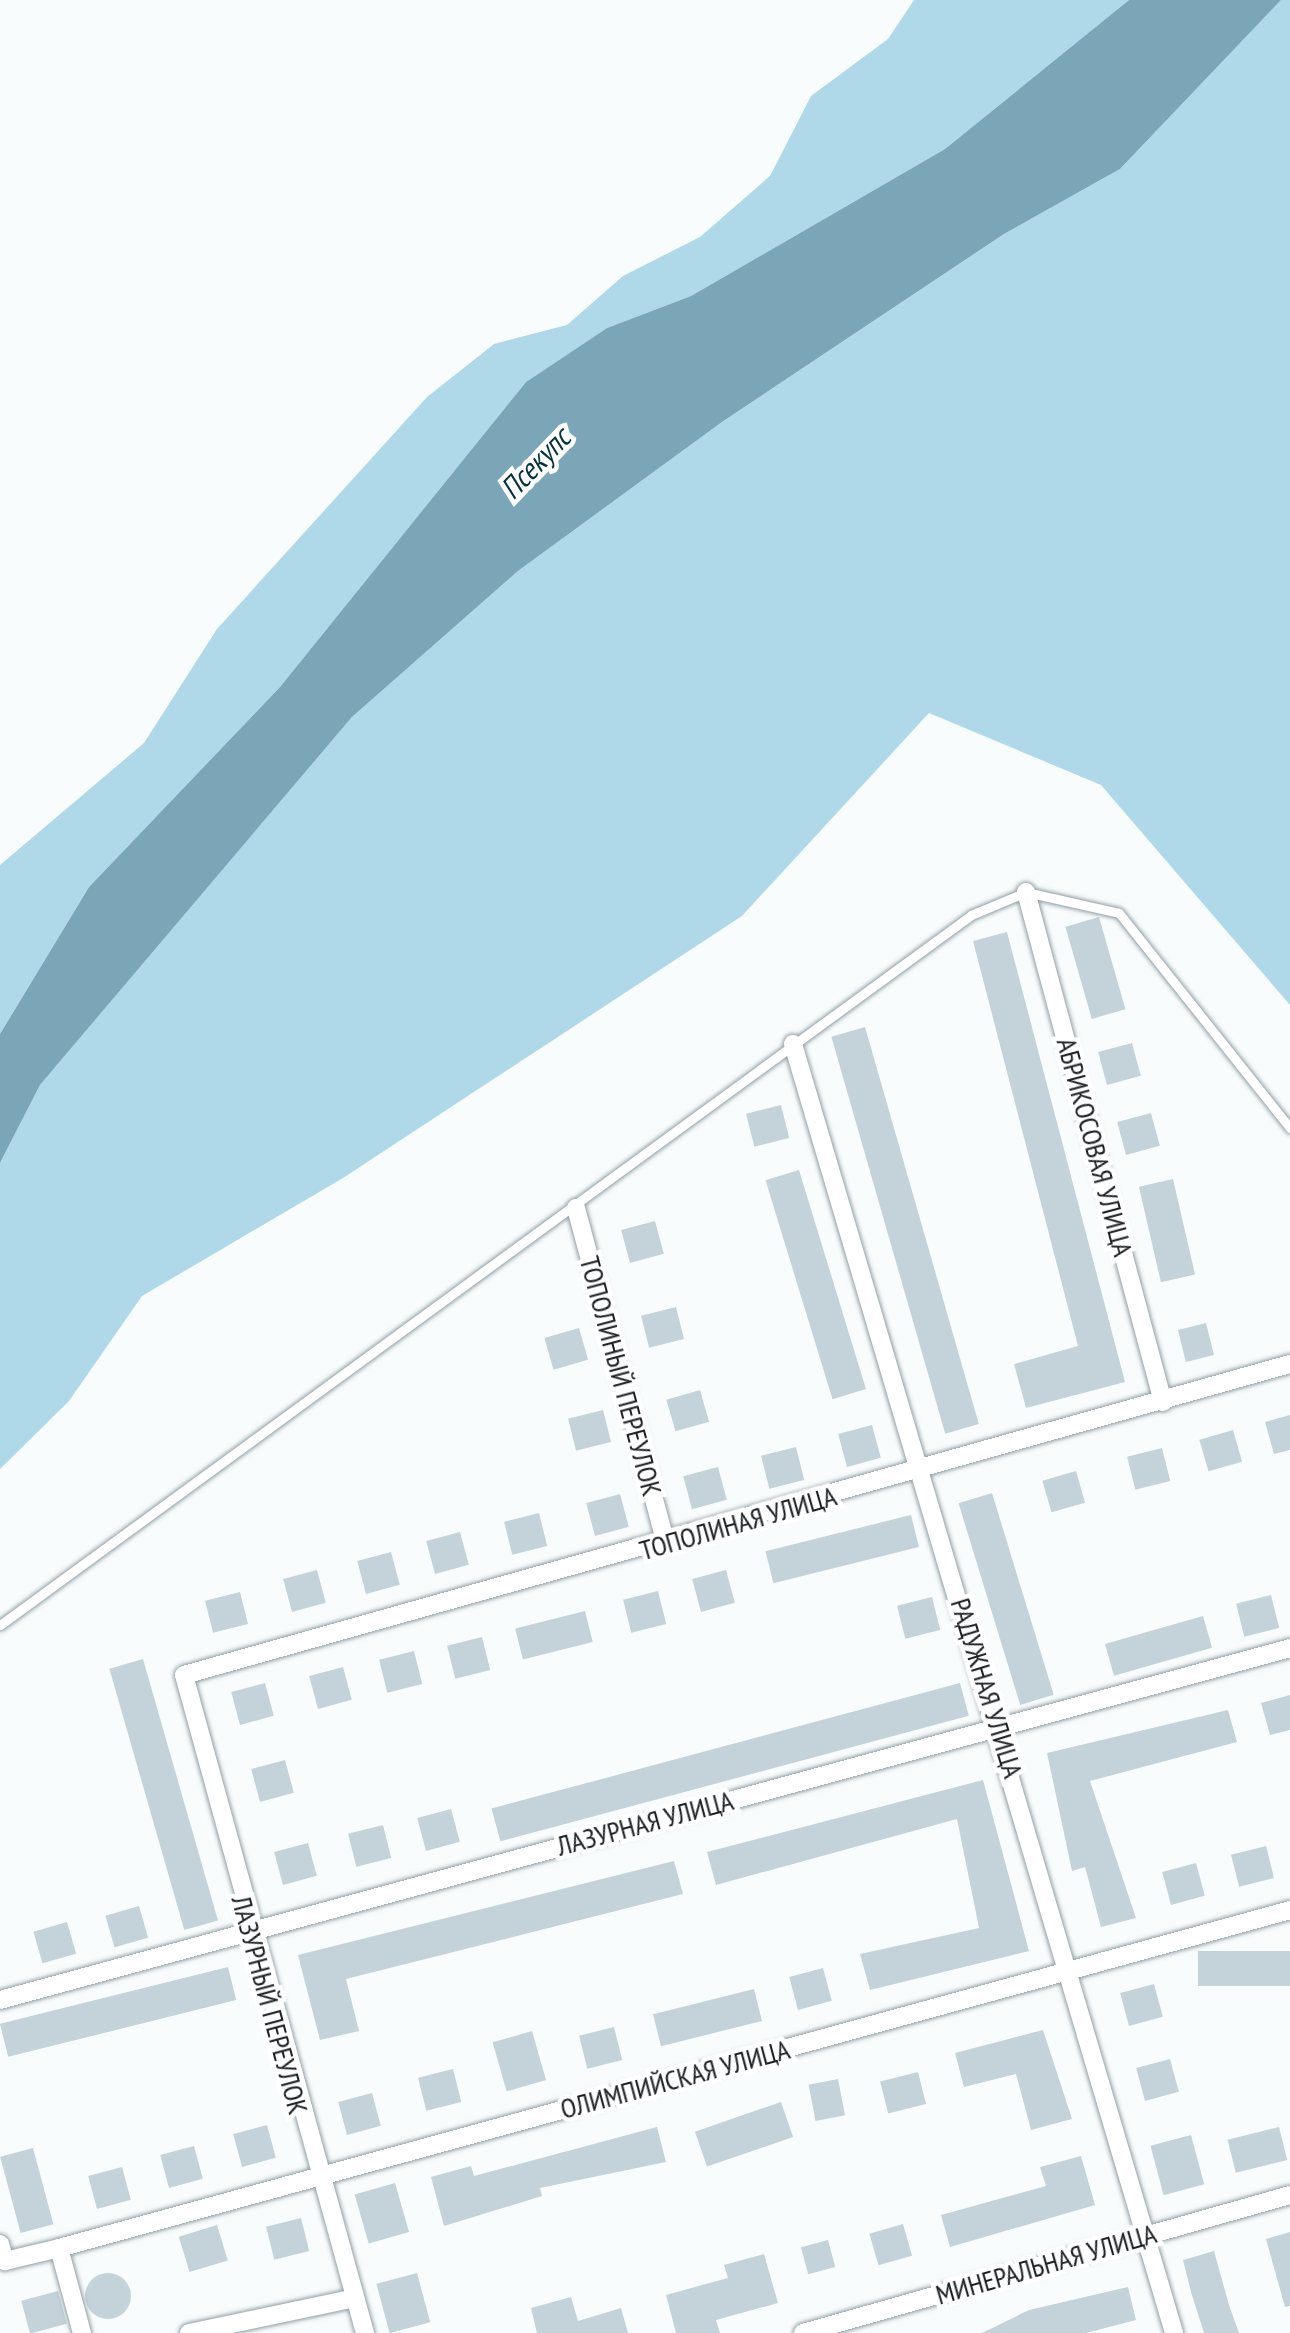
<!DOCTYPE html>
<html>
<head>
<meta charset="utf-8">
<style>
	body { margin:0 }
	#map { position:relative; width:1290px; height:2333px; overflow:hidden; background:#f9fcfd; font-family:"PT Sans Narrow",sans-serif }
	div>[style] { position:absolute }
	.green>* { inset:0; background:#afd9e9 }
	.water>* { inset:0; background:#7aa6b7 }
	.building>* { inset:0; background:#c4d3d9; transform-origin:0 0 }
	.round { border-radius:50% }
	.roads { filter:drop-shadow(0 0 2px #919fa5) drop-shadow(0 0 2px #919fa5) }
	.service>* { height:9px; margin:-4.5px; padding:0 4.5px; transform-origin:4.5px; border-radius:4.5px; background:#fff }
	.minor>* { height:18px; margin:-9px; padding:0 9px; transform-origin:9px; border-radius:9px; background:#fff }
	span { translate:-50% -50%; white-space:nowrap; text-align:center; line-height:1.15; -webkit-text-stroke:9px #fff; paint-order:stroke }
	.street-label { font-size:28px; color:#1a1f21 }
	.water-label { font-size:30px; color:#06313e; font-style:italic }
</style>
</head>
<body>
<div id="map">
	<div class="green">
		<i style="clip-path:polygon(914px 0,1129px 0,945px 149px,691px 296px,607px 328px,526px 382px,280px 687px,89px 887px,0 1034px,0 865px,144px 743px,217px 629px,427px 397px,494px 344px,567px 325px,623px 276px,700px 237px,770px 176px,811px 96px,888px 39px)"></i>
		<i style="clip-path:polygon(1281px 0,1290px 0,1290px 1005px,1101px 785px,929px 713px,742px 916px,343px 1178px,142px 1296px,69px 1401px,0 1469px,0 1163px,40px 1085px,352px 717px,518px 571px,722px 422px,1004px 234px,1120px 169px)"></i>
	</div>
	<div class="water">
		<i style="clip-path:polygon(1129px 0,1281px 0,1120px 169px,1004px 234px,722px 422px,518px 571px,352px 717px,40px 1085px,0 1163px,0 1034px,89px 887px,280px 687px,526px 382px,607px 328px,691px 296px,945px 149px)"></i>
	</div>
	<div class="building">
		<i style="left:1099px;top:917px;width:96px;height:35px;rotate:74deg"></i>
		<i style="clip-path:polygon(1007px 932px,1125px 1382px,1026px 1408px,1014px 1364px,1078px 1346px,973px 941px)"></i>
		<i style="left:865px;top:1027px;width:413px;height:35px;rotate:74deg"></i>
		<i style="left:1132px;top:1043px;width:34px;height:35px;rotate:75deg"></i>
		<i style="left:781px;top:1105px;width:34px;height:36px;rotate:76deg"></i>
		<i style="left:1151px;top:1113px;width:34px;height:35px;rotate:75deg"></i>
		<i style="left:799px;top:1170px;width:229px;height:35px;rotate:73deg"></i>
		<i style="left:1173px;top:1179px;width:98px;height:35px;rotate:77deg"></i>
		<i style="left:655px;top:1221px;width:34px;height:35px;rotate:75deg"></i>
		<i style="left:676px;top:1307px;width:33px;height:36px;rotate:76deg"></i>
		<i style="left:1206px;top:1323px;width:33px;height:29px;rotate:76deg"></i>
		<i style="left:579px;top:1328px;width:33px;height:36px;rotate:74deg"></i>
		<i style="left:700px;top:1390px;width:33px;height:35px;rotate:74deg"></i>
		<i style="left:603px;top:1410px;width:33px;height:36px;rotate:76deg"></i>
		<i style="clip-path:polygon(1290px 1415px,1290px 1450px,1274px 1454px,1265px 1422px)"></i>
		<i style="left:872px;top:1425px;width:34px;height:35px;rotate:75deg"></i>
		<i style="left:1233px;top:1430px;width:33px;height:35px;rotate:74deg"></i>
		<i style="left:796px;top:1447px;width:34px;height:36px;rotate:76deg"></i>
		<i style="left:1162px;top:1448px;width:34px;height:36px;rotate:76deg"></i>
		<i style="left:718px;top:1467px;width:34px;height:36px;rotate:75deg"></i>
		<i style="left:1076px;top:1471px;width:33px;height:35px;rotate:74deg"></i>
		<i style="left:992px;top:1493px;width:211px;height:35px;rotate:73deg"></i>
		<i style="left:620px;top:1494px;width:34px;height:35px;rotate:75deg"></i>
		<i style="left:539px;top:1513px;width:34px;height:36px;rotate:76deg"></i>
		<i style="left:911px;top:1515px;width:33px;height:150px;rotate:76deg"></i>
		<i style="left:460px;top:1532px;width:34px;height:35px;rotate:75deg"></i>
		<i style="left:391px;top:1552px;width:34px;height:35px;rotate:75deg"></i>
		<i style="left:317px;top:1570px;width:34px;height:35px;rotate:75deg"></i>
		<i style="left:726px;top:1570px;width:34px;height:35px;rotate:75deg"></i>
		<i style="left:658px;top:1591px;width:34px;height:36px;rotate:76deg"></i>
		<i style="left:240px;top:1592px;width:33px;height:36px;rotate:76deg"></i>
		<i style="left:1271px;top:1595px;width:34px;height:36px;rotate:76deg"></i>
		<i style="left:932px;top:1597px;width:34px;height:36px;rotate:76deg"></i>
		<i style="left:585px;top:1611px;width:32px;height:72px;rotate:76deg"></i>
		<i style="left:1203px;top:1616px;width:33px;height:102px;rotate:74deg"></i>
		<i style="left:482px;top:1637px;width:34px;height:36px;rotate:76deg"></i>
		<i style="left:414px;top:1651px;width:34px;height:36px;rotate:76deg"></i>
		<i style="left:143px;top:1659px;width:272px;height:35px;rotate:74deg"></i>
		<i style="left:343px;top:1667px;width:34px;height:35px;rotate:75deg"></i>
		<i style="left:265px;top:1683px;width:34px;height:35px;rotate:75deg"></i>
		<i style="left:960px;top:1683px;width:34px;height:485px;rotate:75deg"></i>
		<i style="clip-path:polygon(1290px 1695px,1290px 1730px,1270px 1735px,1261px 1703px)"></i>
		<i style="clip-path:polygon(1228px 1710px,1237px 1742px,1090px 1781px,1136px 1918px,1101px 1927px,1085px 1867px,1072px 1871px,1047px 1753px)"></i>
		<i style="left:285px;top:1760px;width:34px;height:35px;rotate:75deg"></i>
		<i style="clip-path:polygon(983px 1780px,1029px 1951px,870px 1990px,860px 1954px,979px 1928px,957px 1819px,716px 1885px,707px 1852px)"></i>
		<i style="left:451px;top:1809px;width:34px;height:35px;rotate:75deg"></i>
		<i style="left:383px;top:1825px;width:34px;height:36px;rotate:76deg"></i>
		<i style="left:308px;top:1843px;width:34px;height:35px;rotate:75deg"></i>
		<i style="left:1266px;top:1846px;width:33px;height:36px;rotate:76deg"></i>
		<i style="clip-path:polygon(674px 1861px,683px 1894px,346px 1979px,359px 2031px,320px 2040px,298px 1955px)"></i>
		<i style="left:1196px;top:1863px;width:34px;height:35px;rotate:75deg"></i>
		<i style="left:139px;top:1906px;width:33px;height:35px;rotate:74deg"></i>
		<i style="left:67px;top:1922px;width:33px;height:35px;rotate:74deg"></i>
		<i style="left:1290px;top:1951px;width:35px;height:92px;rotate:90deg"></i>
		<i style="left:228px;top:1967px;width:34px;height:235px;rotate:76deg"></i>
		<i style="left:823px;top:1968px;width:34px;height:35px;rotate:75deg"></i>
		<i style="left:1154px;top:1984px;width:34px;height:35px;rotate:75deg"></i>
		<i style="left:754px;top:1989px;width:33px;height:104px;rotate:76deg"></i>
		<i style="left:614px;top:2027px;width:34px;height:36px;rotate:76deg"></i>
		<i style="clip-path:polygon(1043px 2030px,1072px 2119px,1031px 2130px,1016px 2074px,964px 2087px,955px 2053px)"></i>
		<i style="left:532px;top:2031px;width:51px;height:41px;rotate:74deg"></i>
		<i style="left:1170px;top:2059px;width:34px;height:35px;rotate:75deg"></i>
		<i style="left:453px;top:2069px;width:34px;height:36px;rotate:76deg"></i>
		<i style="left:918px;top:2072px;width:33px;height:39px;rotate:76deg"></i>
		<i style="left:838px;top:2079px;width:37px;height:30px;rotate:79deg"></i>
		<i style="left:372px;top:2093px;width:34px;height:35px;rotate:75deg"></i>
		<i style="left:781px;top:2102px;width:37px;height:91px;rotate:71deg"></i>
		<i style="left:267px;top:2125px;width:34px;height:35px;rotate:75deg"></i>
		<i style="clip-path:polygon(657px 2127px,666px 2162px,540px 2188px,542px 2196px,444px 2226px,431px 2177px,471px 2166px,474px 2176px)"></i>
		<i style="left:1279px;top:2127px;width:34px;height:53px;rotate:76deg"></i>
		<i style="left:1191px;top:2135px;width:51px;height:42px;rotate:75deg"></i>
		<i style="left:194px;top:2146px;width:34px;height:35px;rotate:75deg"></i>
		<i style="left:33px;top:2148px;width:79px;height:34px;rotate:75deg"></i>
		<i style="clip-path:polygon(1081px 2156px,1095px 2205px,950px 2247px,941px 2215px,1046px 2186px,1040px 2167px)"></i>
		<i style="left:122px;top:2167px;width:34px;height:35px;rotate:75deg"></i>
		<i style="left:395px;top:2183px;width:51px;height:42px;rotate:74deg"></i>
		<i style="left:301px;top:2218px;width:34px;height:36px;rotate:76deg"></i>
		<i style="left:903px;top:2224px;width:33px;height:35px;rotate:74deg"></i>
		<i style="left:217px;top:2225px;width:37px;height:40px;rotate:73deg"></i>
		<i style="clip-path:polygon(1290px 2232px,1290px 2306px,1285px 2307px,1266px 2239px)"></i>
		<i style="left:828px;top:2240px;width:28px;height:28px;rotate:75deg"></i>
		<i style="clip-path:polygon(1214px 2251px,1229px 2305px,1239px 2333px,1204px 2333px,1191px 2292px,1183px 2260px)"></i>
		<i style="clip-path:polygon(764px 2254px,778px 2303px,716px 2320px,720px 2333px,676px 2333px,666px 2295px,728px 2278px,724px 2265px)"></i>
		<i class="round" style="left:85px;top:2273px;width:46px;height:46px"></i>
		<i style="left:417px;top:2273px;width:51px;height:42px;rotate:75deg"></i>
		<i style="clip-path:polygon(1128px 2287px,1136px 2320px,1086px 2333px,982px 2333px,1029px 2310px)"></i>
		<i style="left:58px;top:2291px;width:34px;height:38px;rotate:75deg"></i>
		<i style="clip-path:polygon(571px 2297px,578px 2321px,621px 2308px,628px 2333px,537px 2333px,531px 2308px)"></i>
	</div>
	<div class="roads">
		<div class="service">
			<i style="left:0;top:1625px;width:1203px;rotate:-36.17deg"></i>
			<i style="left:971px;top:915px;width:60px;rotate:-22.7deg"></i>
			<i style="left:1026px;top:892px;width:95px;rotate:12.7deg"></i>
			<i style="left:1119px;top:913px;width:275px;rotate:51.5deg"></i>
		</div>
		<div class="minor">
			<i style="left:1026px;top:892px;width:528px;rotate:74.96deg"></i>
			<i style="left:793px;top:1044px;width:1344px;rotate:73.53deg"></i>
			<i style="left:576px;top:1208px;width:348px;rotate:75deg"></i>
			<i style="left:0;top:2000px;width:1337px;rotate:-15.26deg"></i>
			<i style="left:0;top:2244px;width:18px;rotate:74deg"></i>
			<i style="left:5px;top:2261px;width:56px;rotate:-13.5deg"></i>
			<i style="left:59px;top:2248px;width:88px;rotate:74.9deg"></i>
			<i style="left:59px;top:2248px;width:1277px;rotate:-15.35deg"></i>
			<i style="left:189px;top:2333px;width:170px;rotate:-11.9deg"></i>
			<i style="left:365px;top:2333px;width:682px;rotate:-105.38deg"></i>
			<i style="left:184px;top:1675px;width:1149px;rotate:-15.71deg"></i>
			<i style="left:803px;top:2333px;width:506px;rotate:-15.82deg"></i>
		</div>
	</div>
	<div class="street-label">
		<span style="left:1095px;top:1147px;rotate:75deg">АБРИКОСОВАЯ УЛИЦА</span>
		<span style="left:621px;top:1376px;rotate:75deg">ТОПОЛИНЫЙ ПЕРЕУЛОК</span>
		<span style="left:738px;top:1523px;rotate:-16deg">ТОПОЛИНАЯ УЛИЦА</span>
		<span style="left:987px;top:1688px;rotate:73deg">РАДУЖНАЯ УЛИЦА</span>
		<span style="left:645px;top:1823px;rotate:-15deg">ЛАЗУРНАЯ УЛИЦА</span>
		<span style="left:270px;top:2005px;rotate:75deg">ЛАЗУРНЫЙ ПЕРЕУЛОК</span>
		<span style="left:675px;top:2079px;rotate:-15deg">ОЛИМПИЙСКАЯ УЛИЦА</span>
		<span style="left:1046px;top:2264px;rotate:-16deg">МИНЕРАЛЬНАЯ УЛИЦА</span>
	</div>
	<div class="water-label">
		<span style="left:535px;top:463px;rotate:-46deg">Псекупс</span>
	</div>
</div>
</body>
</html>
